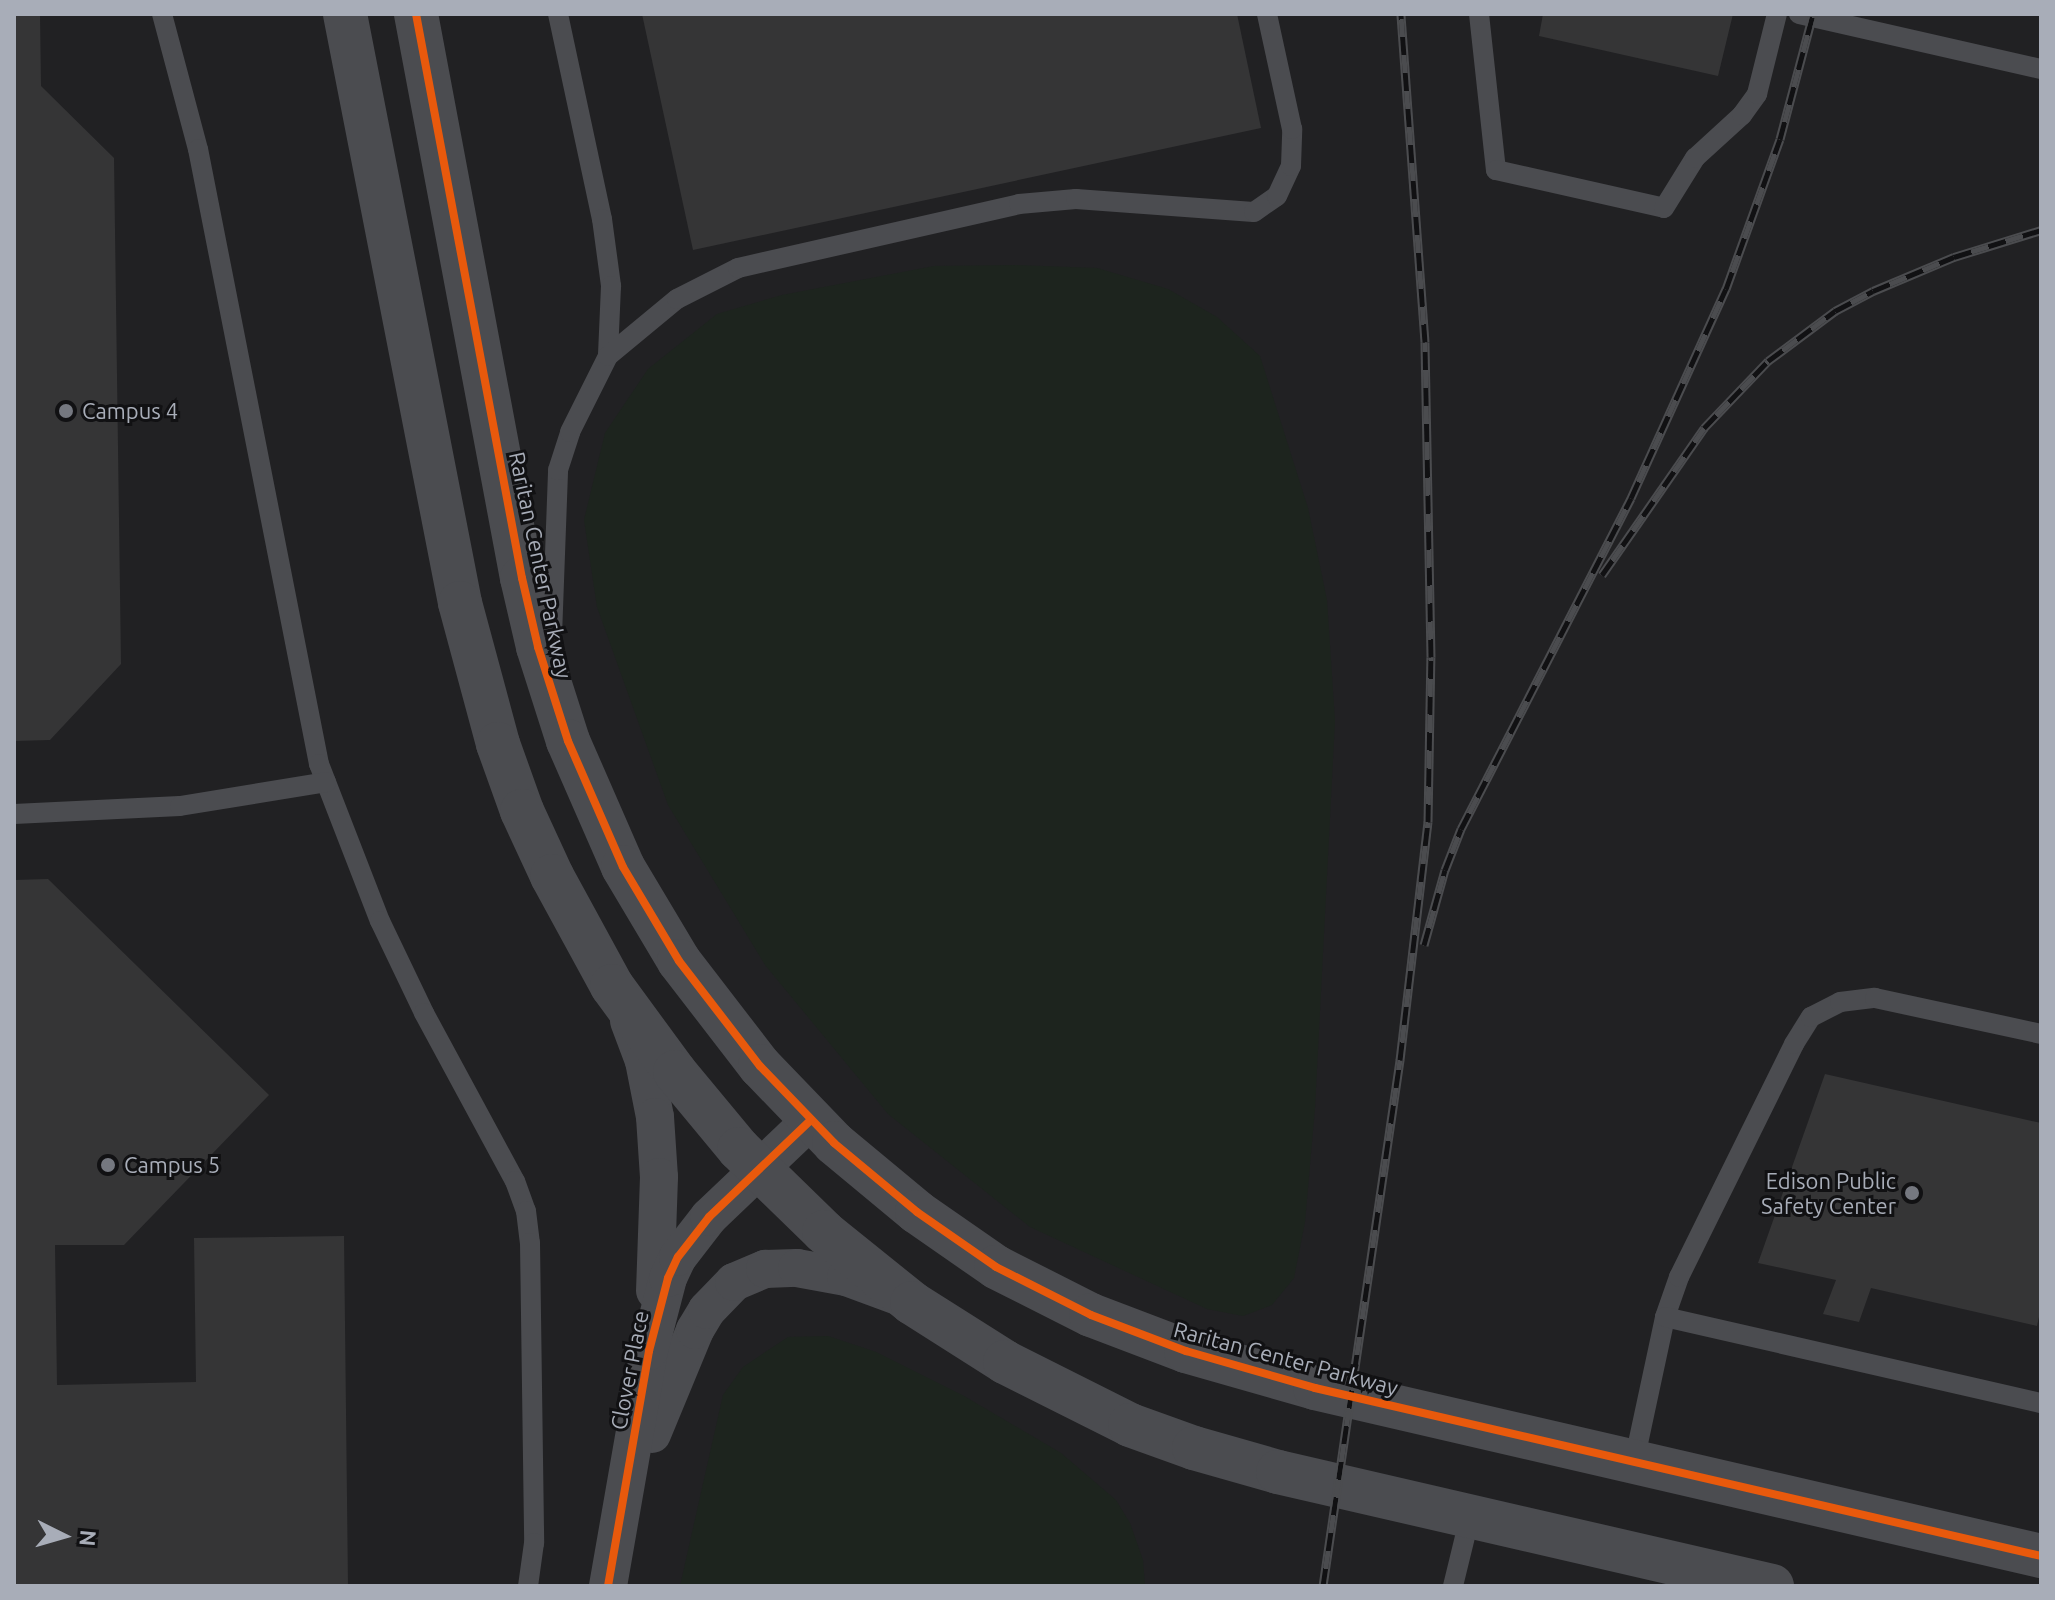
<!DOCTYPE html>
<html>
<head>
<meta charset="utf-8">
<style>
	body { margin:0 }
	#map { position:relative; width:2055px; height:1600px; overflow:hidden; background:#171717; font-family:Ubuntu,sans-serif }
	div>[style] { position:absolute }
	.built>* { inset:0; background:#212123; transform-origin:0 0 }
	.green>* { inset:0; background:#1d241e }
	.building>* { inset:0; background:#353536 }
	.service>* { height:20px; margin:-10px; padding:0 10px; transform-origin:10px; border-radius:10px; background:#4b4c50 }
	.minor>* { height:38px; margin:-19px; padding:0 19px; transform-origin:19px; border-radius:19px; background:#4b4c50 }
	.tertiary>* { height:44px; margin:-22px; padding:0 22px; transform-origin:22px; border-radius:22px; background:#4b4c50 }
	.rail>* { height:9px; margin-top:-4.5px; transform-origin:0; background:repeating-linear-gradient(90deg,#111113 0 18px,#4b4c4f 0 36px); box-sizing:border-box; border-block:2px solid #4b4c4f }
	.cycleway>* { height:8px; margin:-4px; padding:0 4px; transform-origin:4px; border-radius:4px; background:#e8590c }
	.dots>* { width:22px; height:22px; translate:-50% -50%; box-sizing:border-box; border:4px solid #111113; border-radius:50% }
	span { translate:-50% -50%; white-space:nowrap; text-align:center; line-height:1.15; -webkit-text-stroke:6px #111113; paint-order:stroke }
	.poi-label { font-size:22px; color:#a8adb8 }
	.left { translate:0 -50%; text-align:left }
	.right { translate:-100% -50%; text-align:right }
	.street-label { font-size:22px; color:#a8adb8 }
	.frame { position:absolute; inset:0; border:16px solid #a8adb8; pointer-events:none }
	.north { position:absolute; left:24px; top:1496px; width:80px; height:80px; -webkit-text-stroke:6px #111113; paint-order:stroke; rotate:95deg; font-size:22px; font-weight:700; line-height:32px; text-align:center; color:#a8adb8 }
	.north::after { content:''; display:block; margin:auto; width:28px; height:36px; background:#a8adb8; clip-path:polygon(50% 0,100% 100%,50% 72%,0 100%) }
</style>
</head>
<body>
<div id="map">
	<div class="built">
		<i style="left:14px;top:14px;width:2027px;height:1572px"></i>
	</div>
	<div class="green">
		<i style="clip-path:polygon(1015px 265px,1097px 268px,1168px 289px,1217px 317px,1260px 356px,1308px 508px,1327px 600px,1335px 721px,1315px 1108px,1305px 1222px,1294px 1278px,1272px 1305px,1243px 1316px,1207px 1309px,1030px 1227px,888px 1114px,765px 965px,668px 805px,597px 607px,584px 520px,605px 433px,648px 369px,717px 314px,782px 295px,934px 266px)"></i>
		<i style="clip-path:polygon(828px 1336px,876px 1352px,964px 1396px,1061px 1453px,1116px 1500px,1130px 1523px,1143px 1560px,1145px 1586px,680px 1586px,723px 1395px,743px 1367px,788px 1337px)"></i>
	</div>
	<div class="building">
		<i style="clip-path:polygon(14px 14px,40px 14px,41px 86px,114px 158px,121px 664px,50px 740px,14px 741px)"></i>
		<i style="clip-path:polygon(642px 14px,1237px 14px,1261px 128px,693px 250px)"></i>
		<i style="clip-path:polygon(1543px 14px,1733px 14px,1718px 76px,1539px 36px)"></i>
		<i style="clip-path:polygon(48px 879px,269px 1095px,124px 1245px,55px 1245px,57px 1385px,196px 1382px,194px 1238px,344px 1236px,348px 1586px,14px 1586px,14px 880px)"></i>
		<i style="clip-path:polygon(1825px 1074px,2041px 1123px,2041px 1308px,2037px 1326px,1871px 1288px,1859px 1322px,1823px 1314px,1836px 1280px,1758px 1263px)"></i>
	</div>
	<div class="service">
		<i style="left:162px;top:14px;width:140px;rotate:75.1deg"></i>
		<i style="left:198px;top:149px;width:627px;rotate:78.87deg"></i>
		<i style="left:319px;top:764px;width:168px;rotate:68.8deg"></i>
		<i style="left:380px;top:921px;width:102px;rotate:64.4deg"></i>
		<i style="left:424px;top:1013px;width:191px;rotate:61.6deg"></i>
		<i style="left:515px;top:1181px;width:32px;rotate:70deg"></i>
		<i style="left:526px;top:1211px;width:32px;rotate:83deg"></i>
		<i style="left:530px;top:1243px;width:300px;rotate:89.2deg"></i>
		<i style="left:534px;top:1543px;width:43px;rotate:97.9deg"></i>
		<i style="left:558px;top:14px;width:210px;rotate:77.9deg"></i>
		<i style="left:602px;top:219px;width:68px;rotate:82.3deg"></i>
		<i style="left:611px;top:286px;width:70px;rotate:92.5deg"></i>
		<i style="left:1479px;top:14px;width:157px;rotate:83.8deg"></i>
		<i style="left:1496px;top:170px;width:172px;rotate:12.7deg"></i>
		<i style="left:1664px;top:208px;width:59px;rotate:-58.2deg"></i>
		<i style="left:1695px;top:158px;width:64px;rotate:-42.5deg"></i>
		<i style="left:1742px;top:115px;width:26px;rotate:-54deg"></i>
		<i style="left:1757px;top:94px;width:82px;rotate:-76deg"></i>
		<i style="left:1799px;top:14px;width:248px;rotate:12.8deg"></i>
		<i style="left:552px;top:636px;width:166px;rotate:-87.9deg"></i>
		<i style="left:558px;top:470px;width:40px;rotate:-72deg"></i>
		<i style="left:570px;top:432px;width:85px;rotate:-63.4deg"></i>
		<i style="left:608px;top:356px;width:89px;rotate:-39.6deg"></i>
		<i style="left:677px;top:299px;width:68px;rotate:-26.9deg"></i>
		<i style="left:738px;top:268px;width:288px;rotate:-12.8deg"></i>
		<i style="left:1019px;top:204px;width:57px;rotate:-5deg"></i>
		<i style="left:1076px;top:199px;width:178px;rotate:4.2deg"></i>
		<i style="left:1254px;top:212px;width:28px;rotate:-35deg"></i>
		<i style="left:1277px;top:196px;width:33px;rotate:-65deg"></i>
		<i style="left:1291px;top:166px;width:37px;rotate:-88deg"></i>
		<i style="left:1292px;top:129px;width:118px;rotate:-102.3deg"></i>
		<i style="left:14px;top:814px;width:166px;rotate:-2.8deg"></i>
		<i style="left:180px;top:806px;width:148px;rotate:-9.3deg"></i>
		<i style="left:1665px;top:1317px;width:42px;rotate:-70.7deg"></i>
		<i style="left:1679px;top:1277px;width:260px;rotate:-63.7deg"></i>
		<i style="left:1794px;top:1044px;width:32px;rotate:-58deg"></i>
		<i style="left:1811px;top:1017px;width:33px;rotate:-27deg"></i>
		<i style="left:1840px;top:1002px;width:35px;rotate:-7deg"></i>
		<i style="left:1875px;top:998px;width:170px;rotate:12.2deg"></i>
		<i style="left:1634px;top:1462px;width:148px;rotate:-77.9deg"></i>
		<i style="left:1665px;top:1317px;width:386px;rotate:12.9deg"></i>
		<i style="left:1453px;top:1586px;width:72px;rotate:-76.3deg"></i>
	</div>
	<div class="minor">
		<i style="left:629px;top:1021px;width:43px;rotate:69.4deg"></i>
		<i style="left:644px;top:1061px;width:57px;rotate:78.9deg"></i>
		<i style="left:655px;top:1117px;width:60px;rotate:86.2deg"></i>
		<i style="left:659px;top:1177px;width:114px;rotate:92deg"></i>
		<i style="left:652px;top:1434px;width:113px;rotate:-67.5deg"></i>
		<i style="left:695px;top:1330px;width:23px;rotate:-59deg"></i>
		<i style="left:707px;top:1310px;width:39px;rotate:-46deg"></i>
		<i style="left:734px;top:1282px;width:34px;rotate:-23deg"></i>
		<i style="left:765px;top:1269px;width:32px;rotate:-2deg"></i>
		<i style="left:797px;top:1268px;width:50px;rotate:10.4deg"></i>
		<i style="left:846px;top:1277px;width:52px;rotate:20.2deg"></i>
		<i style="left:608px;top:1586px;width:239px;rotate:-80.1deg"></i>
		<i style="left:649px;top:1351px;width:75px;rotate:-75.4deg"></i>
		<i style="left:668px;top:1278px;width:23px;rotate:-65deg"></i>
		<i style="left:678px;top:1257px;width:51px;rotate:-52.2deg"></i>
		<i style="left:709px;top:1217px;width:141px;rotate:-43.6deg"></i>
	</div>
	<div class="tertiary">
		<i style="left:345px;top:14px;width:600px;rotate:78.95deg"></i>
		<i style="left:460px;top:603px;width:146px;rotate:74.9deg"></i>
		<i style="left:498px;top:744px;width:71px;rotate:70.3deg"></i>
		<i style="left:522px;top:811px;width:72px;rotate:65.2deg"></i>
		<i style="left:552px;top:876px;width:125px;rotate:61.4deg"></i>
		<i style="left:612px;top:986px;width:107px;rotate:53.8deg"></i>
		<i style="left:675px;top:1072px;width:100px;rotate:50.3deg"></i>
		<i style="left:739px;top:1149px;width:119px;rotate:44.3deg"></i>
		<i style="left:824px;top:1232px;width:113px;rotate:38.9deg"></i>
		<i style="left:912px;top:1303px;width:110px;rotate:32.4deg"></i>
		<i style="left:1005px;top:1362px;width:140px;rotate:26.7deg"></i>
		<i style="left:1130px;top:1425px;width:68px;rotate:19.8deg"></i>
		<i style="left:1194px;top:1448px;width:87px;rotate:15.9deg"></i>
		<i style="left:1278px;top:1472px;width:507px;rotate:12.99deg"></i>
		<i style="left:416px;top:14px;width:574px;rotate:79.36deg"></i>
		<i style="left:522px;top:578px;width:71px;rotate:76.9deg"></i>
		<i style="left:538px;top:647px;width:99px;rotate:72.3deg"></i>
		<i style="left:568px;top:741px;width:137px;rotate:66.4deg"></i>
		<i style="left:623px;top:867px;width:109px;rotate:59.2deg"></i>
		<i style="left:679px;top:961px;width:133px;rotate:52.4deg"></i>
		<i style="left:760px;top:1066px;width:107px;rotate:46.1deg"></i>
		<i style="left:834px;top:1143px;width:108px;rotate:39.7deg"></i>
		<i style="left:917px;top:1212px;width:96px;rotate:34.8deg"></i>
		<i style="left:996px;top:1267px;width:106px;rotate:26.8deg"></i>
		<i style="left:1091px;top:1315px;width:102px;rotate:20.8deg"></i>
		<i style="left:1186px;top:1351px;width:134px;rotate:16deg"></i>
		<i style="left:1315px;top:1388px;width:745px;rotate:13.03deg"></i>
	</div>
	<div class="rail">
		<i style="left:1602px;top:575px;width:179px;rotate:-55.2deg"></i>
		<i style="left:1704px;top:428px;width:93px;rotate:-46.3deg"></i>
		<i style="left:1768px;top:361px;width:84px;rotate:-36.7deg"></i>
		<i style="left:1835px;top:311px;width:43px;rotate:-27.8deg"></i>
		<i style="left:1873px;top:291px;width:88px;rotate:-22.8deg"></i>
		<i style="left:1954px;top:257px;width:91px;rotate:-17.2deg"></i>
		<i style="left:1424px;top:945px;width:78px;rotate:-74.4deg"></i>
		<i style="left:1445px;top:870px;width:44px;rotate:-68.7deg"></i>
		<i style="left:1461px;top:829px;width:372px;rotate:-62.8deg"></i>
		<i style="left:1631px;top:498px;width:230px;rotate:-65.6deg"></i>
		<i style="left:1726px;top:289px;width:159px;rotate:-70.2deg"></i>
		<i style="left:1780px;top:139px;width:129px;rotate:-75.2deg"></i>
		<i style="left:1323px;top:1586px;width:532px;rotate:-81.67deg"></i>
		<i style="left:1400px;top:1060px;width:240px;rotate:-83.3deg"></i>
		<i style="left:1428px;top:822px;width:165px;rotate:-89deg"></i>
		<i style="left:1431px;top:657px;width:315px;rotate:-91.1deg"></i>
		<i style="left:1425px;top:342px;width:329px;rotate:-94.2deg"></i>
	</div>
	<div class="cycleway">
		<i style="left:416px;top:14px;width:574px;rotate:79.36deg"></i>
		<i style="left:522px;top:578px;width:71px;rotate:76.9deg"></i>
		<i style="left:538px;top:647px;width:99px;rotate:72.3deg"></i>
		<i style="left:568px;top:741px;width:137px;rotate:66.4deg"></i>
		<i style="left:623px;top:867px;width:109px;rotate:59.2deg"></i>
		<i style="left:679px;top:961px;width:133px;rotate:52.4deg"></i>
		<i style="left:760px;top:1066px;width:107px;rotate:46.1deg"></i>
		<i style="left:834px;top:1143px;width:108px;rotate:39.7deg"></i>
		<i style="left:917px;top:1212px;width:96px;rotate:34.8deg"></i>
		<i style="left:996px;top:1267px;width:106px;rotate:26.8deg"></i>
		<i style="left:1091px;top:1315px;width:102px;rotate:20.8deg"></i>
		<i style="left:1186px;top:1351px;width:134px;rotate:16deg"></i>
		<i style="left:1315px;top:1388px;width:745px;rotate:13.03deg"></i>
		<i style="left:608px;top:1586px;width:239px;rotate:-80.1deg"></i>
		<i style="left:649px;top:1351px;width:75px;rotate:-75.4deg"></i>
		<i style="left:668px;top:1278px;width:23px;rotate:-65deg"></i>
		<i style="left:678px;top:1257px;width:51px;rotate:-52.2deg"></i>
		<i style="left:709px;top:1217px;width:141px;rotate:-43.6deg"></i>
	</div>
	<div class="dots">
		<i style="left:66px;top:411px;background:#757880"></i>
		<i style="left:108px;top:1165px;background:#757880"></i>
		<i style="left:1912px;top:1193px;background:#757880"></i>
	</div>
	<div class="poi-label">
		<span class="left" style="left:82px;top:411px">Campus 4</span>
		<span class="left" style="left:124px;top:1165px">Campus 5</span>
		<span class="right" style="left:1896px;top:1193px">Edison Public<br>Safety Center</span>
	</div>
	<div class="street-label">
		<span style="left:541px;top:565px;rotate:78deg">Raritan Center Parkway</span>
		<span style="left:1286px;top:1358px;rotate:15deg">Raritan Center Parkway</span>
		<span style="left:629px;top:1370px;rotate:-79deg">Clover Place</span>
	</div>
	<div class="frame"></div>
	<div class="north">N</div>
</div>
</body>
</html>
